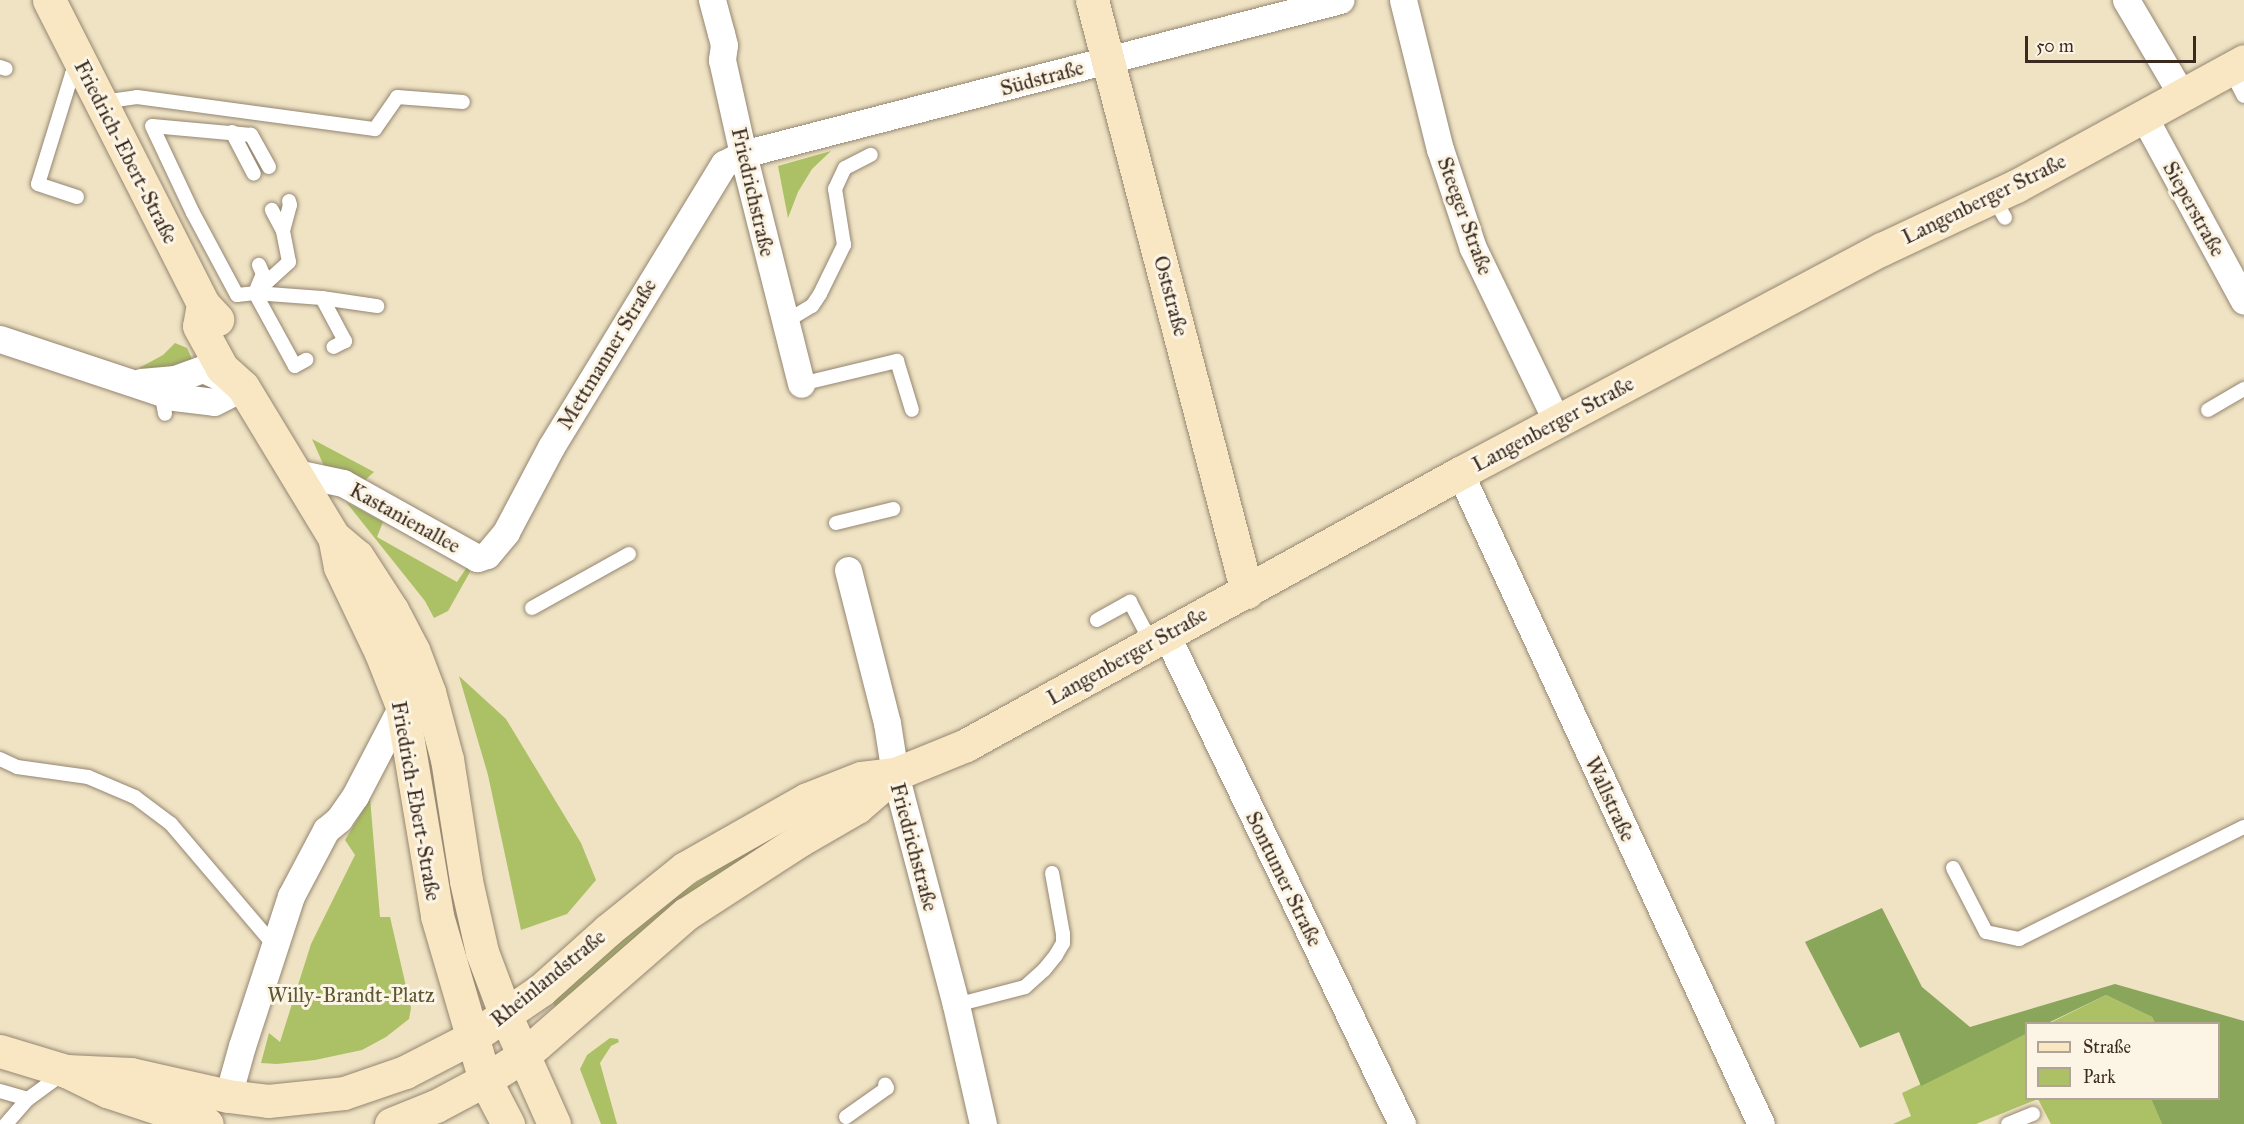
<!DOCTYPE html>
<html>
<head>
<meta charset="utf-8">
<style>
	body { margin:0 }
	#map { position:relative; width:2244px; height:1124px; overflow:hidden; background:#efe3c4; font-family:"IM FELL Great Primer",serif }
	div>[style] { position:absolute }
	.green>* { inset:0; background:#acc065 }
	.forest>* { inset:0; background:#89a65a }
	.roads { filter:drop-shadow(0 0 2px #958671) drop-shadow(0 0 2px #958671) }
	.lane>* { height:14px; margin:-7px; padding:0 7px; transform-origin:7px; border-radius:7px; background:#fff }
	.street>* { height:27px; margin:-13.5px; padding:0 13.5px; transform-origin:13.5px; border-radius:13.5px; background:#fff }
	.secondary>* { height:33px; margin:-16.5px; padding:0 16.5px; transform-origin:16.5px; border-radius:16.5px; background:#f9e7c3 }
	span { translate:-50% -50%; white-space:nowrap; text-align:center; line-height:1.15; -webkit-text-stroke:6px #fcf5e5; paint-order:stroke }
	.street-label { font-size:21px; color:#3b2a1e }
	.park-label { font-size:21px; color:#5d5733 }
	.legend { position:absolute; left:2025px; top:1022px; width:195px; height:78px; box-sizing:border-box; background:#fcf5e5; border:2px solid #afa495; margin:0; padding:8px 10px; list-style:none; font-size:18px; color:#3b2a1e }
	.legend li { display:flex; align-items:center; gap:12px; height:30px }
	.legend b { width:30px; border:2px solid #afa495 }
	.scale { position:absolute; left:2025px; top:36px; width:171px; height:27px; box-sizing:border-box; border:3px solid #3b2a1e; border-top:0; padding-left:8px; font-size:18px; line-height:21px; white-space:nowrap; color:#3b2a1e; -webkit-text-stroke:4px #fcf5e5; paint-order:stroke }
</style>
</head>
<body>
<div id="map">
	<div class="green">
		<i style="clip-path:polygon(831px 151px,812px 169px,798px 192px,788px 218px,778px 166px)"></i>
		<i style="clip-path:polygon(175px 343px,187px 348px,192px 359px,182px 365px,151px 370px,139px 368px,163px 355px)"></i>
		<i style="clip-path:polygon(312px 439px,374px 472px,363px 482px,324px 466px)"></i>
		<i style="clip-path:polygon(346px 502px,383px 522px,377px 537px,457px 582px,467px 567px,470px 572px,448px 611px,434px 618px,425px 601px)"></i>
		<i style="clip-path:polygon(459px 676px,506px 719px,581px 843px,596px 880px,567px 914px,521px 930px,488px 775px)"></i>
		<i style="clip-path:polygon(370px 798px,380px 917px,390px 917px,411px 1008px,409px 1019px,386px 1037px,362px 1050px,315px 1060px,277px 1064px,261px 1063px,269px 1033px,280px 1042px,311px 944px,355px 855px,345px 840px)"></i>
		<i style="clip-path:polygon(812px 809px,557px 1011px,552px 1000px,668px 901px)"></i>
		<i style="clip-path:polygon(2106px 995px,2152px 1017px,2155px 1023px,2048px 1024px)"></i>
		<i style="clip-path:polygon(2026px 1034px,2026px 1098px,2151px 1099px,2162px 1124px,2051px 1124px,2038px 1099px,1976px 1124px,1893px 1124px,1911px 1116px,1902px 1093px)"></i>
		<i style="clip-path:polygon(610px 1038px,618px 1039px,619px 1042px,611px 1046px,600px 1063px,617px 1124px,601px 1124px,580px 1069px,587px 1055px)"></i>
	</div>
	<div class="forest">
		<i style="clip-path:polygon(1882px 908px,1922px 987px,1970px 1027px,2115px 984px,2244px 1021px,2244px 1124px,2162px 1124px,2151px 1099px,2218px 1098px,2218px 1024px,2155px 1023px,2152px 1017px,2106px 995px,2048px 1023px,2026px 1024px,2026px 1034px,1921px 1086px,1899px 1032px,1860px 1048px,1805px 942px)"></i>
	</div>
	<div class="roads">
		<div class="lane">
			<i style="left:0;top:67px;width:6px;rotate:18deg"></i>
			<i style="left:2230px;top:69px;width:30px;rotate:63deg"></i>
			<i style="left:102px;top:102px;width:35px;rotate:-8deg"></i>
			<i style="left:137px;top:97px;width:240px;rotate:7.7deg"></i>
			<i style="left:375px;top:129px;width:39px;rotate:-55deg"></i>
			<i style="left:397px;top:97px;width:66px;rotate:4.3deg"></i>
			<i style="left:232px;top:132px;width:47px;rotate:62.4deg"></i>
			<i style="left:269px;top:167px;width:37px;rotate:-119deg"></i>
			<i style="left:251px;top:135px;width:99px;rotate:-174.8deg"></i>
			<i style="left:152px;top:126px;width:96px;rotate:64.8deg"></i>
			<i style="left:193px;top:213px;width:93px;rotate:61.8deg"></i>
			<i style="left:237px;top:295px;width:18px;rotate:-6deg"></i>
			<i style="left:255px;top:293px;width:67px;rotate:4.3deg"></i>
			<i style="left:322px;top:298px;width:56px;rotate:8.3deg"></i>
			<i style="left:77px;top:197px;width:41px;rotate:-161.6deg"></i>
			<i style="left:38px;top:184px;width:115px;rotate:-72.8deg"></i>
			<i style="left:72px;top:74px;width:11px;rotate:-34deg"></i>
			<i style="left:1993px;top:197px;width:24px;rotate:60deg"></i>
			<i style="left:283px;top:231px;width:27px;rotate:-75deg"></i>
			<i style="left:290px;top:205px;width:4px;rotate:-104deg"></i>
			<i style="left:257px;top:288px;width:15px;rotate:-67deg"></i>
			<i style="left:263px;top:274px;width:10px;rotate:-114deg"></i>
			<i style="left:255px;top:293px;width:46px;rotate:-42.4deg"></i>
			<i style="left:289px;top:262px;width:32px;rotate:-101deg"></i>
			<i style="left:283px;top:231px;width:24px;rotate:-118deg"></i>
			<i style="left:255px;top:293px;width:83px;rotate:61.3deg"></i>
			<i style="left:295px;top:366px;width:13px;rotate:-29deg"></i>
			<i style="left:322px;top:298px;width:49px;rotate:61.9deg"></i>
			<i style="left:345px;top:341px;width:13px;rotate:153deg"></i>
			<i style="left:785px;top:322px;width:31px;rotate:-31deg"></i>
			<i style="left:812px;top:306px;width:14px;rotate:-56deg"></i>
			<i style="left:820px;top:294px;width:55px;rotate:-63.9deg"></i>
			<i style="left:844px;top:245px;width:57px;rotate:-99.1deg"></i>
			<i style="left:835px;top:189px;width:23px;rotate:-65deg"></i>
			<i style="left:845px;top:168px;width:29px;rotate:-27deg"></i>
			<i style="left:801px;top:384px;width:99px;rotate:-13.5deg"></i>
			<i style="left:897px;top:361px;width:51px;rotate:73deg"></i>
			<i style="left:161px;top:391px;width:23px;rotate:80deg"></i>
			<i style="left:2208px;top:410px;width:42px;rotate:-30.3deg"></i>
			<i style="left:836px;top:523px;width:59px;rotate:-13.8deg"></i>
			<i style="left:532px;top:608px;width:111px;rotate:-29.1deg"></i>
			<i style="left:1097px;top:620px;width:38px;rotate:-29deg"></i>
			<i style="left:1130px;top:602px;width:45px;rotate:62.3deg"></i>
			<i style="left:0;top:759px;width:19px;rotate:25deg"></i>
			<i style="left:17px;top:767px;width:72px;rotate:8deg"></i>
			<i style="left:88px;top:777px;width:51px;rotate:23.1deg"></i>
			<i style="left:135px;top:797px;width:45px;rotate:36.9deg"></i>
			<i style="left:171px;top:824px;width:159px;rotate:49.6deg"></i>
			<i style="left:1953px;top:868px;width:72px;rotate:62.7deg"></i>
			<i style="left:1986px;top:932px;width:34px;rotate:12deg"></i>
			<i style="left:2019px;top:939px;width:251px;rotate:-26.5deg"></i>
			<i style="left:956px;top:1005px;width:71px;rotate:-14.6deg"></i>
			<i style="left:1025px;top:987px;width:25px;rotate:-42deg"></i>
			<i style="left:1044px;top:970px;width:19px;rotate:-51deg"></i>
			<i style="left:1056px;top:955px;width:14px;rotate:-60deg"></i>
			<i style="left:1063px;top:943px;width:9px;rotate:-90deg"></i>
			<i style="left:1063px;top:934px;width:62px;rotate:-100.2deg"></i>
			<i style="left:0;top:1091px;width:29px;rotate:16deg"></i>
			<i style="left:846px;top:1117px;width:50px;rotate:-35.3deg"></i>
			<i style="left:887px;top:1088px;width:4px;rotate:-117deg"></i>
			<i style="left:6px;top:1124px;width:33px;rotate:-49deg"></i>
			<i style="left:28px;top:1099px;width:46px;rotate:-36.1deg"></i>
			<i style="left:2008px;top:1124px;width:27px;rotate:-22deg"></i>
		</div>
		<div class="street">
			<i style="left:712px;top:0;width:34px;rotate:75deg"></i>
			<i style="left:721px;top:33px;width:12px;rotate:76deg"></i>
			<i style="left:724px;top:45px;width:15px;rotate:98deg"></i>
			<i style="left:722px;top:60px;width:96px;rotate:77.4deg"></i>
			<i style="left:743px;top:154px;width:237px;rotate:75.8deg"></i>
			<i style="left:1403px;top:0;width:154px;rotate:76.1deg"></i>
			<i style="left:1440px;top:149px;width:104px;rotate:71.6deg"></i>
			<i style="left:1473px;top:248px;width:193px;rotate:64.2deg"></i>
			<i style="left:2126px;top:0;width:110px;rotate:59.5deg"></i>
			<i style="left:2144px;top:117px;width:209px;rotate:61.5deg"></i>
			<i style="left:0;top:339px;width:183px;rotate:18.4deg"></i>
			<i style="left:174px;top:397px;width:40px;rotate:7.1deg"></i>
			<i style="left:214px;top:402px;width:33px;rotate:-27deg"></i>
			<i style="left:141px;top:382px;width:34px;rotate:-5deg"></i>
			<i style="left:175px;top:379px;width:30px;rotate:-20deg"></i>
			<i style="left:203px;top:369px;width:38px;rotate:25deg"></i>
			<i style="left:296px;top:473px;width:48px;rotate:12deg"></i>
			<i style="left:343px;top:483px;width:154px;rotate:29.2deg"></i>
			<i style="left:477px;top:558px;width:10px;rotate:-17deg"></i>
			<i style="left:487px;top:555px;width:30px;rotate:-50deg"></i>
			<i style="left:506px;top:532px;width:96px;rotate:-62.1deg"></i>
			<i style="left:551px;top:447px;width:332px;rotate:-58.6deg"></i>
			<i style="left:724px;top:164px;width:21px;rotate:-28deg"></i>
			<i style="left:743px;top:154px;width:617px;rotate:-14.46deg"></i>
			<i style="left:1460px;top:473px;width:717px;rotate:65.19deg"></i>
			<i style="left:848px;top:570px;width:158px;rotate:75.7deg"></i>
			<i style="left:887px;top:723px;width:52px;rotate:81.1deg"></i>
			<i style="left:895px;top:774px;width:239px;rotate:75.2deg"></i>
			<i style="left:956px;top:1005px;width:122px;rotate:77.2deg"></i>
			<i style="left:1166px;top:634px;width:544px;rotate:64.28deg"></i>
			<i style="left:228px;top:1096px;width:52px;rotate:-74.4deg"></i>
			<i style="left:242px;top:1046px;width:158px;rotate:-71.9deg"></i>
			<i style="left:291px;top:896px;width:75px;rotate:-62.1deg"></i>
			<i style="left:326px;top:830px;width:17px;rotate:-40deg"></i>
			<i style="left:339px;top:819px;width:28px;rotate:-55deg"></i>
			<i style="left:355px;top:796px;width:102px;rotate:-62.4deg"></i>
		</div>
		<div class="secondary">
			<i style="left:49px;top:0;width:341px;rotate:63.1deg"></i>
			<i style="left:203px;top:304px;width:21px;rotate:47deg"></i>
			<i style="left:1092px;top:0;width:612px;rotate:75.33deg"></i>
			<i style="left:203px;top:304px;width:22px;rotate:100deg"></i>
			<i style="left:199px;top:326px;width:48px;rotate:61.3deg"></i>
			<i style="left:222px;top:368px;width:28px;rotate:42deg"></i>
			<i style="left:243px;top:387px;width:175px;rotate:58.8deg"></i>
			<i style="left:334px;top:537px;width:30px;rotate:40deg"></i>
			<i style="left:357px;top:556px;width:64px;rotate:57.1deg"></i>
			<i style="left:392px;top:610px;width:45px;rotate:62.3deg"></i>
			<i style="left:413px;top:650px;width:45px;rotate:69.1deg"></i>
			<i style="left:429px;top:692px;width:69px;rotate:75deg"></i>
			<i style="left:447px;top:759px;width:123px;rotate:81.1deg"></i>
			<i style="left:466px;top:881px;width:73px;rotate:77.3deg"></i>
			<i style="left:482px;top:952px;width:68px;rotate:69.4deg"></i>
			<i style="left:506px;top:1016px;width:118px;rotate:66deg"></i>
			<i style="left:335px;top:541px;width:26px;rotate:79deg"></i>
			<i style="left:340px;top:567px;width:95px;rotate:64.5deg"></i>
			<i style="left:381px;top:653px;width:57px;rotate:68.4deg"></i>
			<i style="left:402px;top:706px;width:213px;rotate:80.5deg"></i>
			<i style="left:437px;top:916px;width:171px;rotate:73.7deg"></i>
			<i style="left:485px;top:1080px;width:50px;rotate:62.4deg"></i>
			<i style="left:0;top:1051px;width:69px;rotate:16.9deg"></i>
			<i style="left:66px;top:1071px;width:46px;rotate:26deg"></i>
			<i style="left:107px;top:1091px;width:105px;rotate:18.3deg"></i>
			<i style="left:66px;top:1071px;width:65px;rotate:2.6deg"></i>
			<i style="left:131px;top:1074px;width:99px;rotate:12.8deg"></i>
			<i style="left:228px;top:1096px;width:40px;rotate:7.1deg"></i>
			<i style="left:268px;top:1101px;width:76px;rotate:-6deg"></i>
			<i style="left:344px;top:1093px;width:65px;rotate:-19deg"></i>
			<i style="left:405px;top:1072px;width:74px;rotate:-27.3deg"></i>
			<i style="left:471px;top:1038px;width:85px;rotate:-34.4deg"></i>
			<i style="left:541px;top:990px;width:90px;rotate:-41.8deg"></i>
			<i style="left:608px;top:930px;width:99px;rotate:-38.8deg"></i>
			<i style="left:685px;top:868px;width:140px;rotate:-29.5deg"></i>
			<i style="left:807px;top:799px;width:58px;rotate:-21.3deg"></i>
			<i style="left:861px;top:778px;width:34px;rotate:-7deg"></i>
			<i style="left:895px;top:774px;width:77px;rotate:-22.2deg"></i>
			<i style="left:966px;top:745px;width:564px;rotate:-28.84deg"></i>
			<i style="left:1460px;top:473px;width:478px;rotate:-28deg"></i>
			<i style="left:1882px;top:249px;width:148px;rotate:-25.2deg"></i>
			<i style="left:2016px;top:186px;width:260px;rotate:-28.7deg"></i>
			<i style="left:391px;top:1124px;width:48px;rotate:-21.8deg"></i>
			<i style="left:436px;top:1106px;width:55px;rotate:-28deg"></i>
			<i style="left:485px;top:1080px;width:45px;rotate:-32.3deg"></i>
			<i style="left:523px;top:1056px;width:216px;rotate:-41.1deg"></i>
			<i style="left:686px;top:914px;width:136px;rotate:-33deg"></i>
			<i style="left:800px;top:840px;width:66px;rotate:-30.1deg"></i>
			<i style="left:857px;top:807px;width:50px;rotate:-41deg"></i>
		</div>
	</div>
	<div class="street-label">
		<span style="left:1042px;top:78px;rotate:-15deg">Südstraße</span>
		<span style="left:126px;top:152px;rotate:63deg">Friedrich-Ebert-Straße</span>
		<span style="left:753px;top:192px;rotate:77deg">Friedrichstraße</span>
		<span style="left:1984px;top:199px;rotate:-26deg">Langenberger Straße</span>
		<span style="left:2194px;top:209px;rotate:61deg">Sieperstraße</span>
		<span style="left:1465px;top:216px;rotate:70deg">Steeger Straße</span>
		<span style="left:1171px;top:296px;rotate:75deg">Oststraße</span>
		<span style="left:607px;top:354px;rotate:-59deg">Mettmanner Straße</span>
		<span style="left:1553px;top:424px;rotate:-28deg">Langenberger Straße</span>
		<span style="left:405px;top:518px;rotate:29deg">Kastanienallee</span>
		<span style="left:1127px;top:656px;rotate:-29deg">Langenberger Straße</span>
		<span style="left:1610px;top:799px;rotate:65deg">Wallstraße</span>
		<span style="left:416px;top:801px;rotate:80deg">Friedrich-Ebert-Straße</span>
		<span style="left:914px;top:847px;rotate:75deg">Friedrichstraße</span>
		<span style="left:1284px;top:879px;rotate:64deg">Sontumer Straße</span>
		<span style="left:548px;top:978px;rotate:-39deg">Rheinlandstraße</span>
	</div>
	<div class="park-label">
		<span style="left:351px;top:995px">Willy-Brandt-Platz</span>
	</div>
	<ul class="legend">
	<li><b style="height:8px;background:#f9e7c3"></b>Straße</li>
	<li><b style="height:16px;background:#acc065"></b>Park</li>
	</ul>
	<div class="scale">50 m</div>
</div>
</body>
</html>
